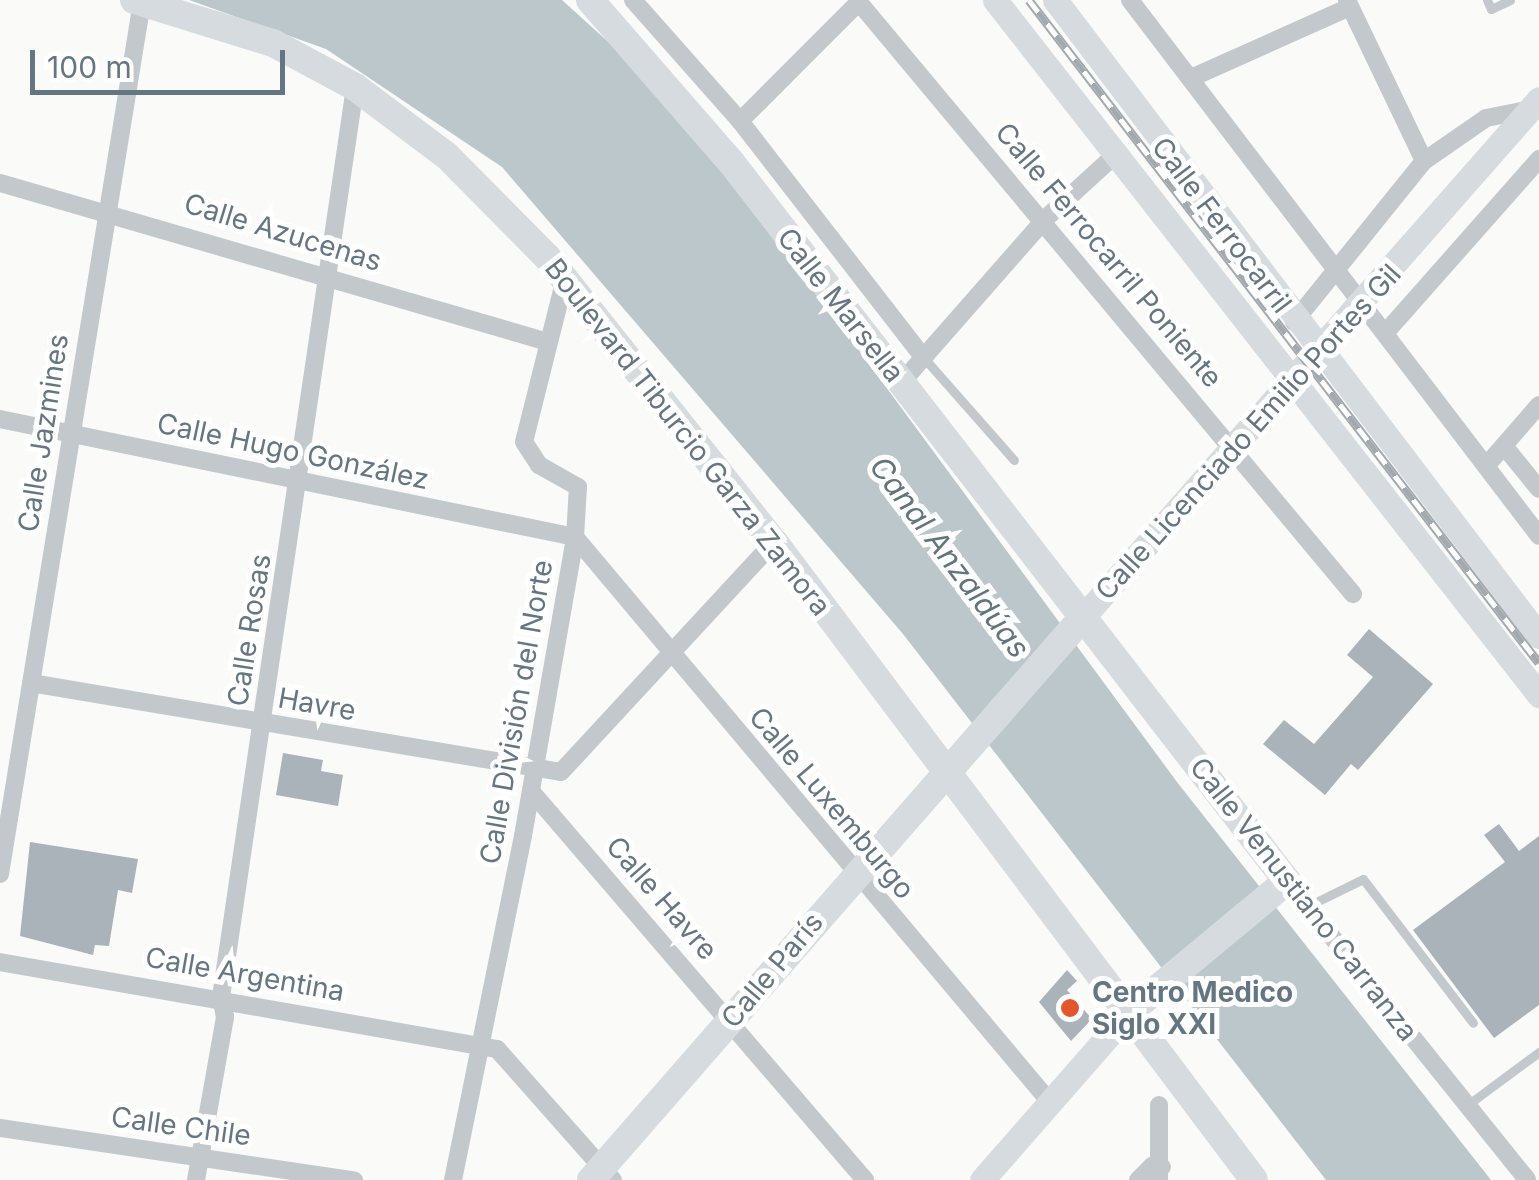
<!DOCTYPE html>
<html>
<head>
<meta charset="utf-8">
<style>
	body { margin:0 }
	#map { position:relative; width:1539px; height:1180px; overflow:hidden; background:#fafaf8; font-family:Inter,sans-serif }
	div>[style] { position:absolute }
	.water>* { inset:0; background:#bbc7cb }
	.building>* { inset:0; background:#aab3b9 }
	.lane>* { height:9px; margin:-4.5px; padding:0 4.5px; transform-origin:4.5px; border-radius:4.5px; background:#c3c8cc }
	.street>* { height:18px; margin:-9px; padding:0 9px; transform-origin:9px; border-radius:9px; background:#c3c8cc }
	.secondary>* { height:25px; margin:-12.5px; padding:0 12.5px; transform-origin:12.5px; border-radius:12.5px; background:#d6dbdf }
	.primary>* { height:28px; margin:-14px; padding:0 14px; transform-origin:14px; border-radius:14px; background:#d6dbdf }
	.rail>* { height:9px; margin-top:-4.5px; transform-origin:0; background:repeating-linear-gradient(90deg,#fff 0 15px,#a2aab0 0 30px); box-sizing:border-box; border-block:2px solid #a2aab0 }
	.dots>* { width:28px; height:28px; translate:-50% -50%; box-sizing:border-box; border:5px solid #fff; border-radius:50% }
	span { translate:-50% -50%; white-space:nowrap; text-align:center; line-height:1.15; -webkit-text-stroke:10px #fff; paint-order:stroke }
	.street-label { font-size:28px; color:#657683 }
	.poi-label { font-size:28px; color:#657683; font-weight:700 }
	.left { translate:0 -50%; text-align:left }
	.water-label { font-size:30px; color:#60757c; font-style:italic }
	.scale { position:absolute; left:30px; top:50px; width:255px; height:45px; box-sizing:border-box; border:5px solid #657683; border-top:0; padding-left:12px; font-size:30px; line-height:35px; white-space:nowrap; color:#657683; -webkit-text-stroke:8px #fff; paint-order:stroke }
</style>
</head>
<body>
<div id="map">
	<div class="water">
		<i style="clip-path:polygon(189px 0,562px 0,637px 68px,729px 174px,1177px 782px,1491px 1180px,1326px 1180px,903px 634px,502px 167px,326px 49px)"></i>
	</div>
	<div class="building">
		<i style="clip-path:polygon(1369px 629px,1433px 684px,1358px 770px,1351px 764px,1325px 795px,1263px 744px,1284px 720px,1314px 744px,1373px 677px,1347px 655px)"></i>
		<i style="clip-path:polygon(283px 753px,323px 760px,321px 771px,343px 775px,338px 806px,276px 795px)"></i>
		<i style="clip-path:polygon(1499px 824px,1519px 851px,1539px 836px,1539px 1005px,1494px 1038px,1413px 930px,1505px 862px,1484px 835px)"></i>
		<i style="clip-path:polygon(30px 842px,138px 859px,132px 893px,118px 890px,109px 946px,95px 945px,93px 955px,20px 936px)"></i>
		<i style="clip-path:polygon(1067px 970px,1077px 981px,1067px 990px,1092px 1019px,1071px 1041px,1039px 1002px)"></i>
	</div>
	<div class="lane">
		<i style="left:1487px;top:0;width:10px;rotate:66deg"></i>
		<i style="left:1491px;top:9px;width:21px;rotate:-25deg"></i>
		<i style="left:924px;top:358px;width:136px;rotate:48.6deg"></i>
		<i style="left:1308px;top:906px;width:61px;rotate:-26.1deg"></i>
		<i style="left:1363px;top:879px;width:181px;rotate:52.6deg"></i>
		<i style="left:1466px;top:1106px;width:91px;rotate:-36.5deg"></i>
	</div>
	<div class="street">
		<i style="left:633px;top:0;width:162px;rotate:48.5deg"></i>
		<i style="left:740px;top:121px;width:300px;rotate:52.2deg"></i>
		<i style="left:857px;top:0;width:774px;rotate:50.14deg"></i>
		<i style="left:1130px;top:0;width:674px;rotate:52.65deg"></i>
		<i style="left:1347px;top:0;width:178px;rotate:64.4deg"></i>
		<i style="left:1191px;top:78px;width:174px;rotate:-24.1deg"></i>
		<i style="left:740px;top:121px;width:168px;rotate:-45deg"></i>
		<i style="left:0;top:183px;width:571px;rotate:16.18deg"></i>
		<i style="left:1294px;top:322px;width:207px;rotate:-51.1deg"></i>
		<i style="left:1424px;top:161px;width:75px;rotate:-34.7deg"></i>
		<i style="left:1486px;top:118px;width:47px;rotate:-11.1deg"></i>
		<i style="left:1387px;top:331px;width:230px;rotate:-48.5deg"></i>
		<i style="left:901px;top:383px;width:218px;rotate:-48.7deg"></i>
		<i style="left:1045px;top:219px;width:92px;rotate:-42.4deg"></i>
		<i style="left:0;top:419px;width:587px;rotate:11.6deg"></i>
		<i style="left:1504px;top:446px;width:55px;rotate:50.9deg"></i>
		<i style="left:1486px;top:466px;width:81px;rotate:-49deg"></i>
		<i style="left:575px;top:537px;width:738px;rotate:49.95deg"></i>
		<i style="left:31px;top:683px;width:537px;rotate:9.53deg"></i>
		<i style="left:561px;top:772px;width:313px;rotate:-47.2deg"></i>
		<i style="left:531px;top:791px;width:513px;rotate:49.35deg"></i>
		<i style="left:0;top:874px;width:883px;rotate:-80.75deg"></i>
		<i style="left:1287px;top:881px;width:383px;rotate:51.2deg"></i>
		<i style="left:0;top:962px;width:505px;rotate:9.93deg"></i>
		<i style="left:497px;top:1049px;width:175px;rotate:48.5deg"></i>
		<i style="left:0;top:1128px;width:358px;rotate:8.4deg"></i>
		<i style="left:196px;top:1180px;width:166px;rotate:-79.9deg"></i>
		<i style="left:225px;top:1017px;width:20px;rotate:-101deg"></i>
		<i style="left:221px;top:997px;width:920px;rotate:-81.62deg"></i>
		<i style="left:453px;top:1180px;width:351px;rotate:-78.5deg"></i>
		<i style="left:523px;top:836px;width:303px;rotate:-80.1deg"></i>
		<i style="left:575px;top:537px;width:50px;rotate:-86.6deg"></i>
		<i style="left:578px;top:487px;width:45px;rotate:-150.6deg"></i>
		<i style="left:539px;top:465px;width:27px;rotate:-123deg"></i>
		<i style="left:524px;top:442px;width:168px;rotate:-75.9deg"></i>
		<i style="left:1138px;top:1180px;width:20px;rotate:-45deg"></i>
		<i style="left:1152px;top:1166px;width:10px;rotate:6deg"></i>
		<i style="left:1159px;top:1180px;width:75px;rotate:-90deg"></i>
	</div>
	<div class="secondary">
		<i style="left:995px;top:0;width:883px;rotate:51.95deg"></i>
		<i style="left:1055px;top:0;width:799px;rotate:52.73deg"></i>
		<i style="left:1083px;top:617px;width:690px;rotate:-48.64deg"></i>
		<i style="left:982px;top:1180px;width:223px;rotate:-48.8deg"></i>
	</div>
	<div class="primary">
		<i style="left:134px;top:0;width:145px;rotate:17.2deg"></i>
		<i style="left:273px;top:43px;width:93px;rotate:28.2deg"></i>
		<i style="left:355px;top:87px;width:115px;rotate:36.9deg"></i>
		<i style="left:447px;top:156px;width:142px;rotate:45.3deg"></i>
		<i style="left:547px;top:257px;width:364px;rotate:51.5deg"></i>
		<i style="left:774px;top:542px;width:798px;rotate:53.04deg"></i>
		<i style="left:590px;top:0;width:215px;rotate:49deg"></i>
		<i style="left:731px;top:162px;width:909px;rotate:52.29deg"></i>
		<i style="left:1287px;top:881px;width:205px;rotate:140.3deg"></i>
		<i style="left:591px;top:1180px;width:748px;rotate:-48.85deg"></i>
	</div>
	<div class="rail">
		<i style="left:1029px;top:0;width:836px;rotate:52.43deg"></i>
	</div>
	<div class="dots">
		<i style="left:1070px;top:1008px;background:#e4572e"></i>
	</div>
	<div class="street-label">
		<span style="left:1222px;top:225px;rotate:53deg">Calle Ferrocarril</span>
		<span style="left:283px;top:232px;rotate:17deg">Calle Azucenas</span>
		<span style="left:1109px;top:255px;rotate:50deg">Calle Ferrocarril Poniente</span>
		<span style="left:841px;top:305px;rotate:52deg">Calle Marsella</span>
		<span style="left:1248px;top:432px;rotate:-48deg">Calle Licenciado Emilio Portes Gil</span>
		<span style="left:43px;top:433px;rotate:-81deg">Calle Jazmines</span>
		<span style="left:688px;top:437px;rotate:52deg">Boulevard Tiburcio Garza Zamora</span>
		<span style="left:293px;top:451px;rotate:12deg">Calle Hugo González</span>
		<span style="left:249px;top:630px;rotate:-81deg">Calle Rosas</span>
		<span style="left:317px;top:704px;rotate:10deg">Havre</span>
		<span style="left:516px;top:712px;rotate:-80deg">Calle División del Norte</span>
		<span style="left:832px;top:803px;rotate:50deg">Calle Luxemburgo</span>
		<span style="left:662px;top:898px;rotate:49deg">Calle Havre</span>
		<span style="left:1304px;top:899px;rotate:52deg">Calle Venustiano Carranza</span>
		<span style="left:772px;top:970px;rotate:-50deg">Calle París</span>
		<span style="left:245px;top:974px;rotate:10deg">Calle Argentina</span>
		<span style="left:181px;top:1126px;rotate:8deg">Calle Chile</span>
	</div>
	<div class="poi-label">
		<span class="left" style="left:1092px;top:1008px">Centro Medico<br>Siglo XXI</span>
	</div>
	<div class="water-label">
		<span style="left:950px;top:557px;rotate:53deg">Canal Anzaldúas</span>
	</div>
	<div class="scale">100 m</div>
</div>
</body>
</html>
